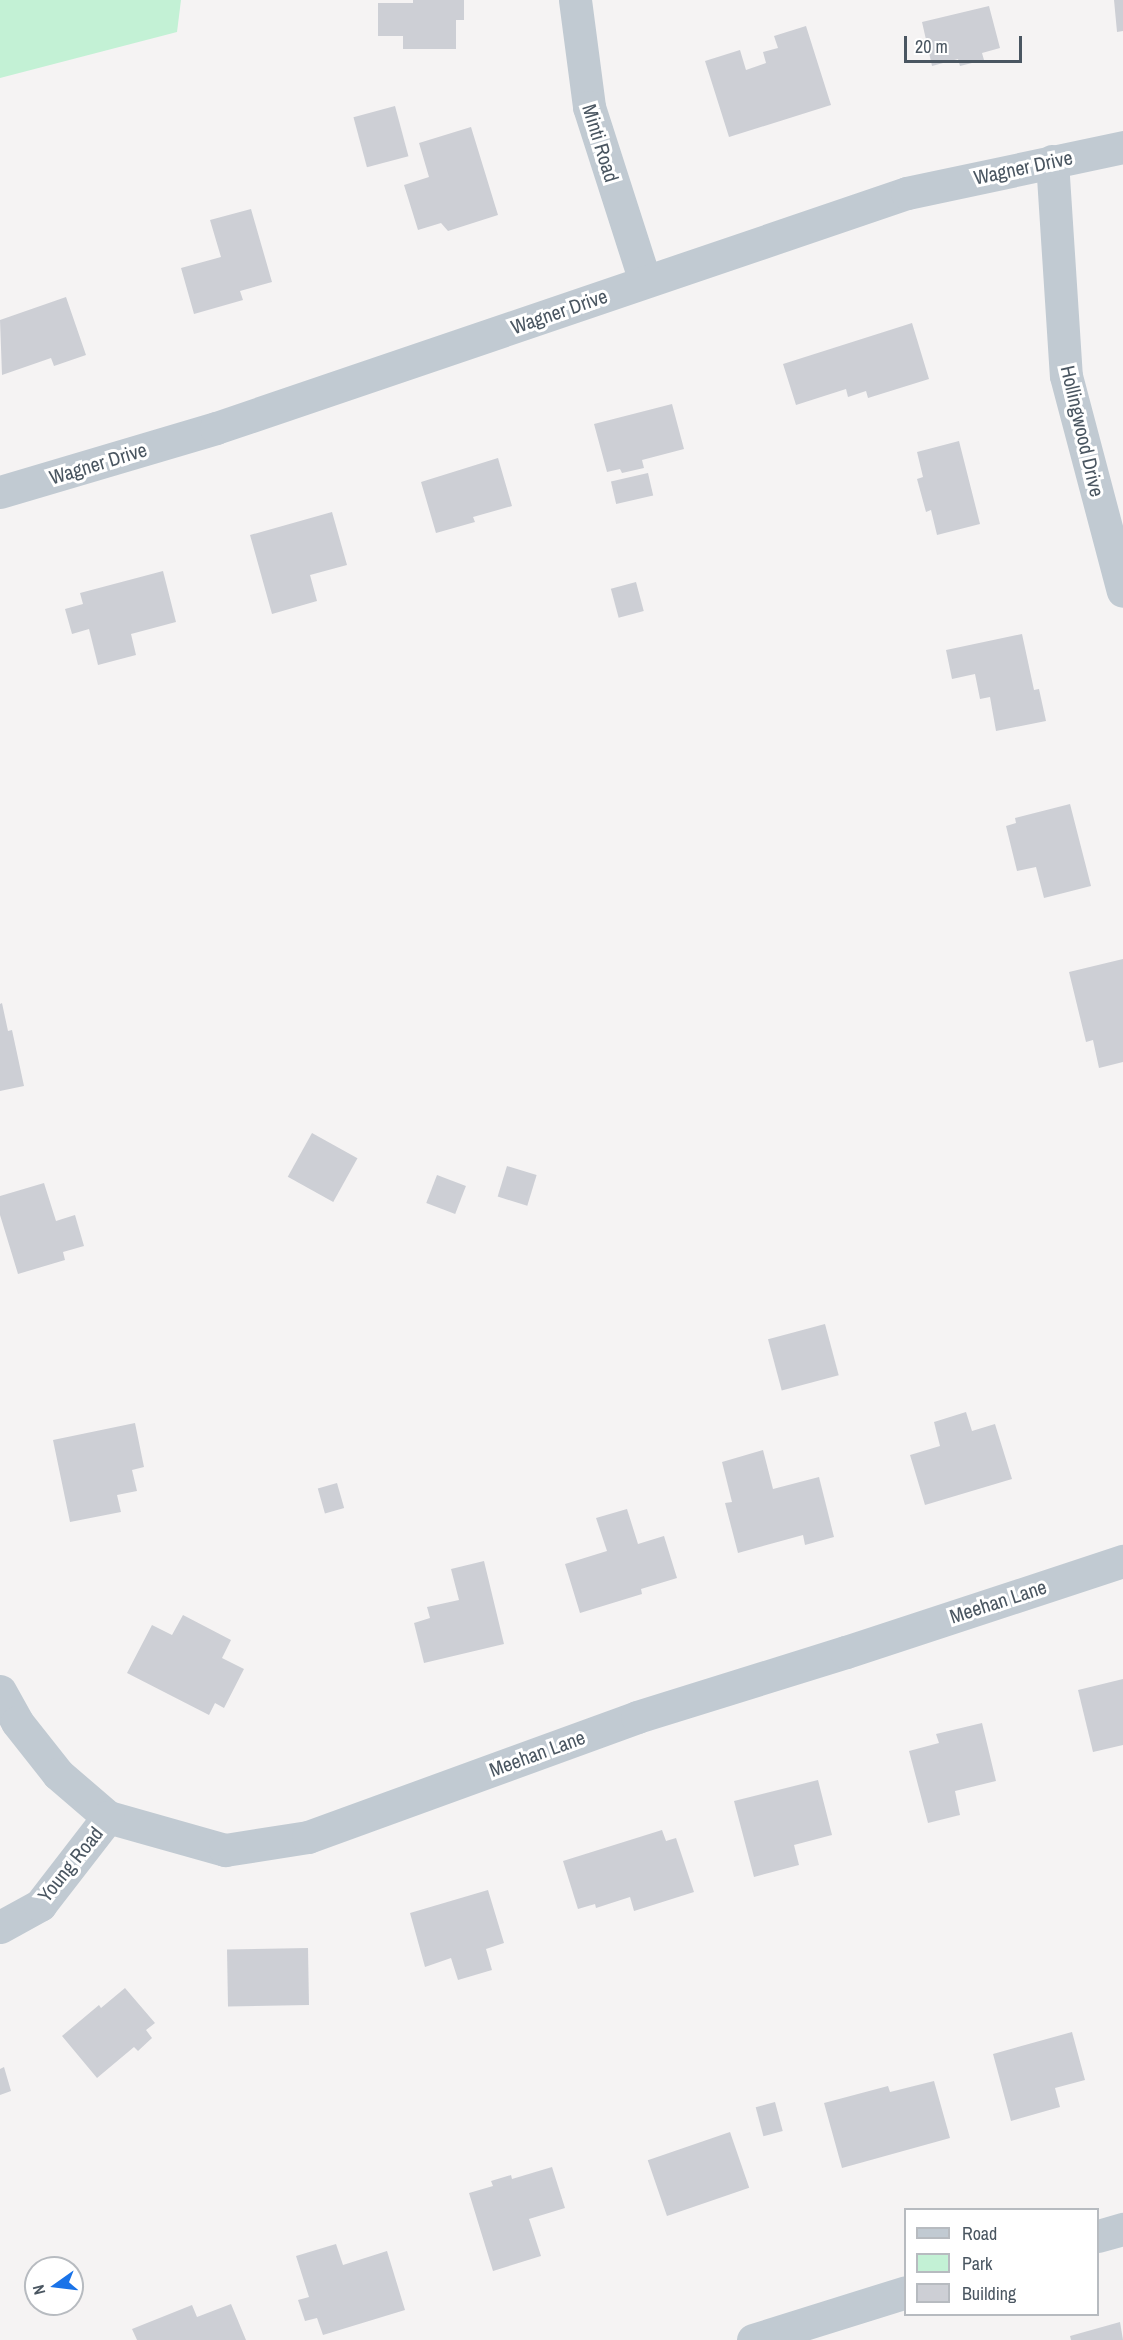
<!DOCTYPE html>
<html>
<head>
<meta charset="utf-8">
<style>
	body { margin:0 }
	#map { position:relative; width:1123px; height:2340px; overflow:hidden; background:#f5f3f3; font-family:"Archivo Narrow",sans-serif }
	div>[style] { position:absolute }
	.green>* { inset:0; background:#c3f1d5 }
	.building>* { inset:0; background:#cdcfd5; transform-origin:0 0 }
	.minor>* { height:33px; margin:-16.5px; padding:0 16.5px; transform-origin:16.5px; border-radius:16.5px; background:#c1cad2 }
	span { translate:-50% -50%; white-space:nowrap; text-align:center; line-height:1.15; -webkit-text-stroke:6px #fff; paint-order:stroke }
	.street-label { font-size:20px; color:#4a5661 }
	.legend { position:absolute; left:904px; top:2208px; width:195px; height:108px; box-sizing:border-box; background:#fff; border:2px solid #b7bbc0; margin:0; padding:8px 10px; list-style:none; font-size:18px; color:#4a5661 }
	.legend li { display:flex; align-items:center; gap:12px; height:30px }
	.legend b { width:30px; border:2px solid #b7bbc0 }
	.north { position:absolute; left:24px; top:2256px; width:60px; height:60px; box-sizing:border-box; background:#fff; border:2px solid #b7bbc0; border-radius:50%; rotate:256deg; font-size:16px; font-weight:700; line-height:24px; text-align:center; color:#4a5661 }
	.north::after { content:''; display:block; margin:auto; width:21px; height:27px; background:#1a73e8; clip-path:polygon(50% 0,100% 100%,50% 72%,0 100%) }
	.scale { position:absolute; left:904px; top:36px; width:118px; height:27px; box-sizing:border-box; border:3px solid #4a5661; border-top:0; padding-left:8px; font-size:18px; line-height:21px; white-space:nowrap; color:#4a5661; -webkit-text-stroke:4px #fff; paint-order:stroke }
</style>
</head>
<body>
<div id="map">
	<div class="green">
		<i style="clip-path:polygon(0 0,181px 0,177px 32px,0 78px)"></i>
	</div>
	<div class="building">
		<i style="clip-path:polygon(413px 0,464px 0,464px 20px,456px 20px,456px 49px,403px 49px,403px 36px,378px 36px,378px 3px,413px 3px)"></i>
		<i style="clip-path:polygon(1114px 0,1123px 0,1123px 31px,1117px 32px)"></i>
		<i style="clip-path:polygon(989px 6px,1000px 48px,982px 53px,984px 60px,960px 66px,958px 59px,932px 66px,922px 22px)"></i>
		<i style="clip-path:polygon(806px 26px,831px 105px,729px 137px,705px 61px,740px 50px,746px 70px,766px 63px,763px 52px,778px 48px,774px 36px)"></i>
		<i style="left:395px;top:106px;width:52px;height:43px;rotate:75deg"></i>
		<i style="clip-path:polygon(471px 127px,498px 215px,448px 231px,441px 223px,418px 230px,404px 185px,429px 177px,419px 143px)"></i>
		<i style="clip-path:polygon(251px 209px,272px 282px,240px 291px,243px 300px,194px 314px,181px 268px,221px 257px,210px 220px)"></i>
		<i style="clip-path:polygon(66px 297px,86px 355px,54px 366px,51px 358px,2px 375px,0 320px)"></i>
		<i style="clip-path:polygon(912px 323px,929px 379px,868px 398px,866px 391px,848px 397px,846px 389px,796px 405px,783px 364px)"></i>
		<i style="clip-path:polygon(672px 404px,684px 449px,642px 460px,644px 468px,622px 473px,620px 469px,607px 472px,594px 424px)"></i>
		<i style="clip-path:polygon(959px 441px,980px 524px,937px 535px,931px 510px,926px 512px,917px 479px,923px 477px,917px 452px)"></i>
		<i style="clip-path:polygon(498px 458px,512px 506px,473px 517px,475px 522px,436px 533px,421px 482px)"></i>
		<i style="left:648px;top:473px;width:23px;height:38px;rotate:77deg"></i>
		<i style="clip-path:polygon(332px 512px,347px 565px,310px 575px,317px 601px,272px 614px,250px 535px)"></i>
		<i style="clip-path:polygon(163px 571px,176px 622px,131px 634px,136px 655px,98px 665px,89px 629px,72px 634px,65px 609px,83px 604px,80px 593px)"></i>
		<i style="left:636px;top:582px;width:30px;height:26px;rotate:75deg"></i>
		<i style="clip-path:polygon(1022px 634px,1034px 690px,1039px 689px,1046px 721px,996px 731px,990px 697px,980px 699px,975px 674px,952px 679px,946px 650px)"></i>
		<i style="clip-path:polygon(1070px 804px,1091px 886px,1044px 898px,1036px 867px,1017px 871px,1006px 826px,1016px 823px,1015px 818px)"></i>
		<i style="clip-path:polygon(1123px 959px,1123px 1062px,1099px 1068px,1093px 1040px,1086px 1042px,1069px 972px)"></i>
		<i style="clip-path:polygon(2px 1003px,8px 1031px,12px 1030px,24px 1086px,0 1091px,0 1004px)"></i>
		<i style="left:312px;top:1133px;width:52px;height:50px;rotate:29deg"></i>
		<i style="left:507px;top:1166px;width:31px;height:32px;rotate:17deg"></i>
		<i style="left:437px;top:1175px;width:31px;height:30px;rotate:21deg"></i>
		<i style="clip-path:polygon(44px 1183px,56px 1221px,75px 1215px,84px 1246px,63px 1252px,65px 1260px,18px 1274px,0 1215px,0 1196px)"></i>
		<i style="left:825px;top:1324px;width:53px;height:59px;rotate:75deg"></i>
		<i style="clip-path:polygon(966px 1412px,972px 1431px,995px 1424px,1012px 1479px,925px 1505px,910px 1455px,940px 1446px,934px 1422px)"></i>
		<i style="clip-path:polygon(135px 1423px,144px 1467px,132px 1470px,137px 1491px,117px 1495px,121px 1512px,70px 1522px,53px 1440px)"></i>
		<i style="clip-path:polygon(763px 1450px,773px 1489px,819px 1477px,834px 1537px,805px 1545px,803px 1535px,738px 1553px,725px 1503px,732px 1502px,722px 1462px)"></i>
		<i style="left:337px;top:1483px;width:26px;height:20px;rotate:74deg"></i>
		<i style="clip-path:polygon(627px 1509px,638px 1544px,664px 1536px,677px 1578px,641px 1589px,642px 1594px,580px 1613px,565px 1564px,607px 1551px,596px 1518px)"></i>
		<i style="clip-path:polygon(484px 1561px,504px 1644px,424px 1663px,414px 1623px,430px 1618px,427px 1607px,459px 1600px,451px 1569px)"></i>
		<i style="clip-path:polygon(183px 1615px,231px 1640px,222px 1658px,244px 1669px,224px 1708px,215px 1703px,209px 1715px,127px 1673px,152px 1625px,172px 1635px)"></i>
		<i style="clip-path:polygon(1123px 1679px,1123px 1745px,1093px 1752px,1078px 1690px)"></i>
		<i style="clip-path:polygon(982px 1723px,996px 1781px,955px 1791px,960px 1815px,928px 1823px,909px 1751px,939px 1743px,936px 1734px)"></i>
		<i style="clip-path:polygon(818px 1780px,832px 1835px,794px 1845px,799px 1865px,754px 1877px,734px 1801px)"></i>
		<i style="clip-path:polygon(662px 1830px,666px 1841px,676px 1838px,694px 1892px,634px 1911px,630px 1897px,596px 1908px,595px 1904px,578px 1909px,563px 1861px)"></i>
		<i style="clip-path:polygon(488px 1890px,504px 1943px,486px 1949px,492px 1970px,458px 1980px,451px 1958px,425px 1967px,410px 1913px)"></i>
		<i style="left:308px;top:1948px;width:57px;height:81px;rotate:89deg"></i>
		<i style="clip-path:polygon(125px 1988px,155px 2023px,146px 2030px,152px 2038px,138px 2051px,134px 2047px,97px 2078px,62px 2036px,99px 2005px,101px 2008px)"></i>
		<i style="clip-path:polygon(1072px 2032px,1085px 2080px,1055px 2088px,1060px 2107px,1011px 2121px,993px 2054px)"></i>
		<i style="clip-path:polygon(4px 2067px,11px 2091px,0 2095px,0 2069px)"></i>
		<i style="clip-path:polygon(934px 2081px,950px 2138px,842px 2168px,824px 2103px,888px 2086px,890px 2092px)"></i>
		<i style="left:775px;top:2102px;width:30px;height:20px;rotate:75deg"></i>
		<i style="left:730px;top:2132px;width:59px;height:87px;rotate:71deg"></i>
		<i style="clip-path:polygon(552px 2167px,565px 2208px,529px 2219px,541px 2256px,493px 2271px,469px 2193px,493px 2186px,491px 2181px,511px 2175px,512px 2179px)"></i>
		<i style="clip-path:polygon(336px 2244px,343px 2265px,387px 2251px,405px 2310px,323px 2335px,317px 2318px,305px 2321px,298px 2300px,309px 2297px,296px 2256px)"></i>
		<i style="clip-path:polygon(231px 2304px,246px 2340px,137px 2340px,132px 2329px,192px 2305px,197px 2317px)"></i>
		<i style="clip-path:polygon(1120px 2322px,1123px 2340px,1071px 2340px,1070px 2336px)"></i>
	</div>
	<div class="minor">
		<i style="left:575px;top:0;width:108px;rotate:82.5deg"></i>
		<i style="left:589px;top:107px;width:183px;rotate:72.2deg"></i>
		<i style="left:1052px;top:161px;width:215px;rotate:86.3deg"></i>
		<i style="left:1066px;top:376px;width:222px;rotate:75.2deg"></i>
		<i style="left:0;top:492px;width:225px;rotate:-16.5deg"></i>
		<i style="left:216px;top:428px;width:730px;rotate:-18.78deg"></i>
		<i style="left:907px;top:193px;width:221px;rotate:-12deg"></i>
		<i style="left:0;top:1691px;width:35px;rotate:61deg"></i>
		<i style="left:17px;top:1722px;width:66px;rotate:51.7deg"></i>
		<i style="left:58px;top:1774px;width:66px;rotate:40.7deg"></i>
		<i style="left:108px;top:1817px;width:122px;rotate:15.8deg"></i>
		<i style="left:225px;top:1850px;width:84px;rotate:-8.9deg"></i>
		<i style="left:308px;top:1837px;width:350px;rotate:-20deg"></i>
		<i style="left:637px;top:1717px;width:219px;rotate:-17.3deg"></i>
		<i style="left:846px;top:1652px;width:292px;rotate:-18.2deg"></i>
		<i style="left:0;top:1927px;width:46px;rotate:-28.8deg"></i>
		<i style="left:40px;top:1905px;width:111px;rotate:-52.3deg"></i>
		<i style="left:1098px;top:2236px;width:26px;rotate:-16deg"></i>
		<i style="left:753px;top:2340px;width:160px;rotate:-17.4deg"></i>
	</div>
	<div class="street-label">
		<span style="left:601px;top:143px;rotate:73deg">Minti Road</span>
		<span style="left:1023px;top:167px;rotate:-12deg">Wagner Drive</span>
		<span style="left:559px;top:311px;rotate:-19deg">Wagner Drive</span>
		<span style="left:1083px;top:431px;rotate:77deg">Hollingwood Drive</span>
		<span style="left:98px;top:463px;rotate:-17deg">Wagner Drive</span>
		<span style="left:998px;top:1601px;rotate:-18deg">Meehan Lane</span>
		<span style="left:537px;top:1753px;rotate:-20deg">Meehan Lane</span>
		<span style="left:70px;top:1864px;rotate:-51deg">Young Road</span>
	</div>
	<ul class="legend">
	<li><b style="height:8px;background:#c1cad2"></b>Road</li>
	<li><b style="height:16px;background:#c3f1d5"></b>Park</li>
	<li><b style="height:16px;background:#cdcfd5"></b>Building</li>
	</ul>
	<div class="north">N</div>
	<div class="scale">20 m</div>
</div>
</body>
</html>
